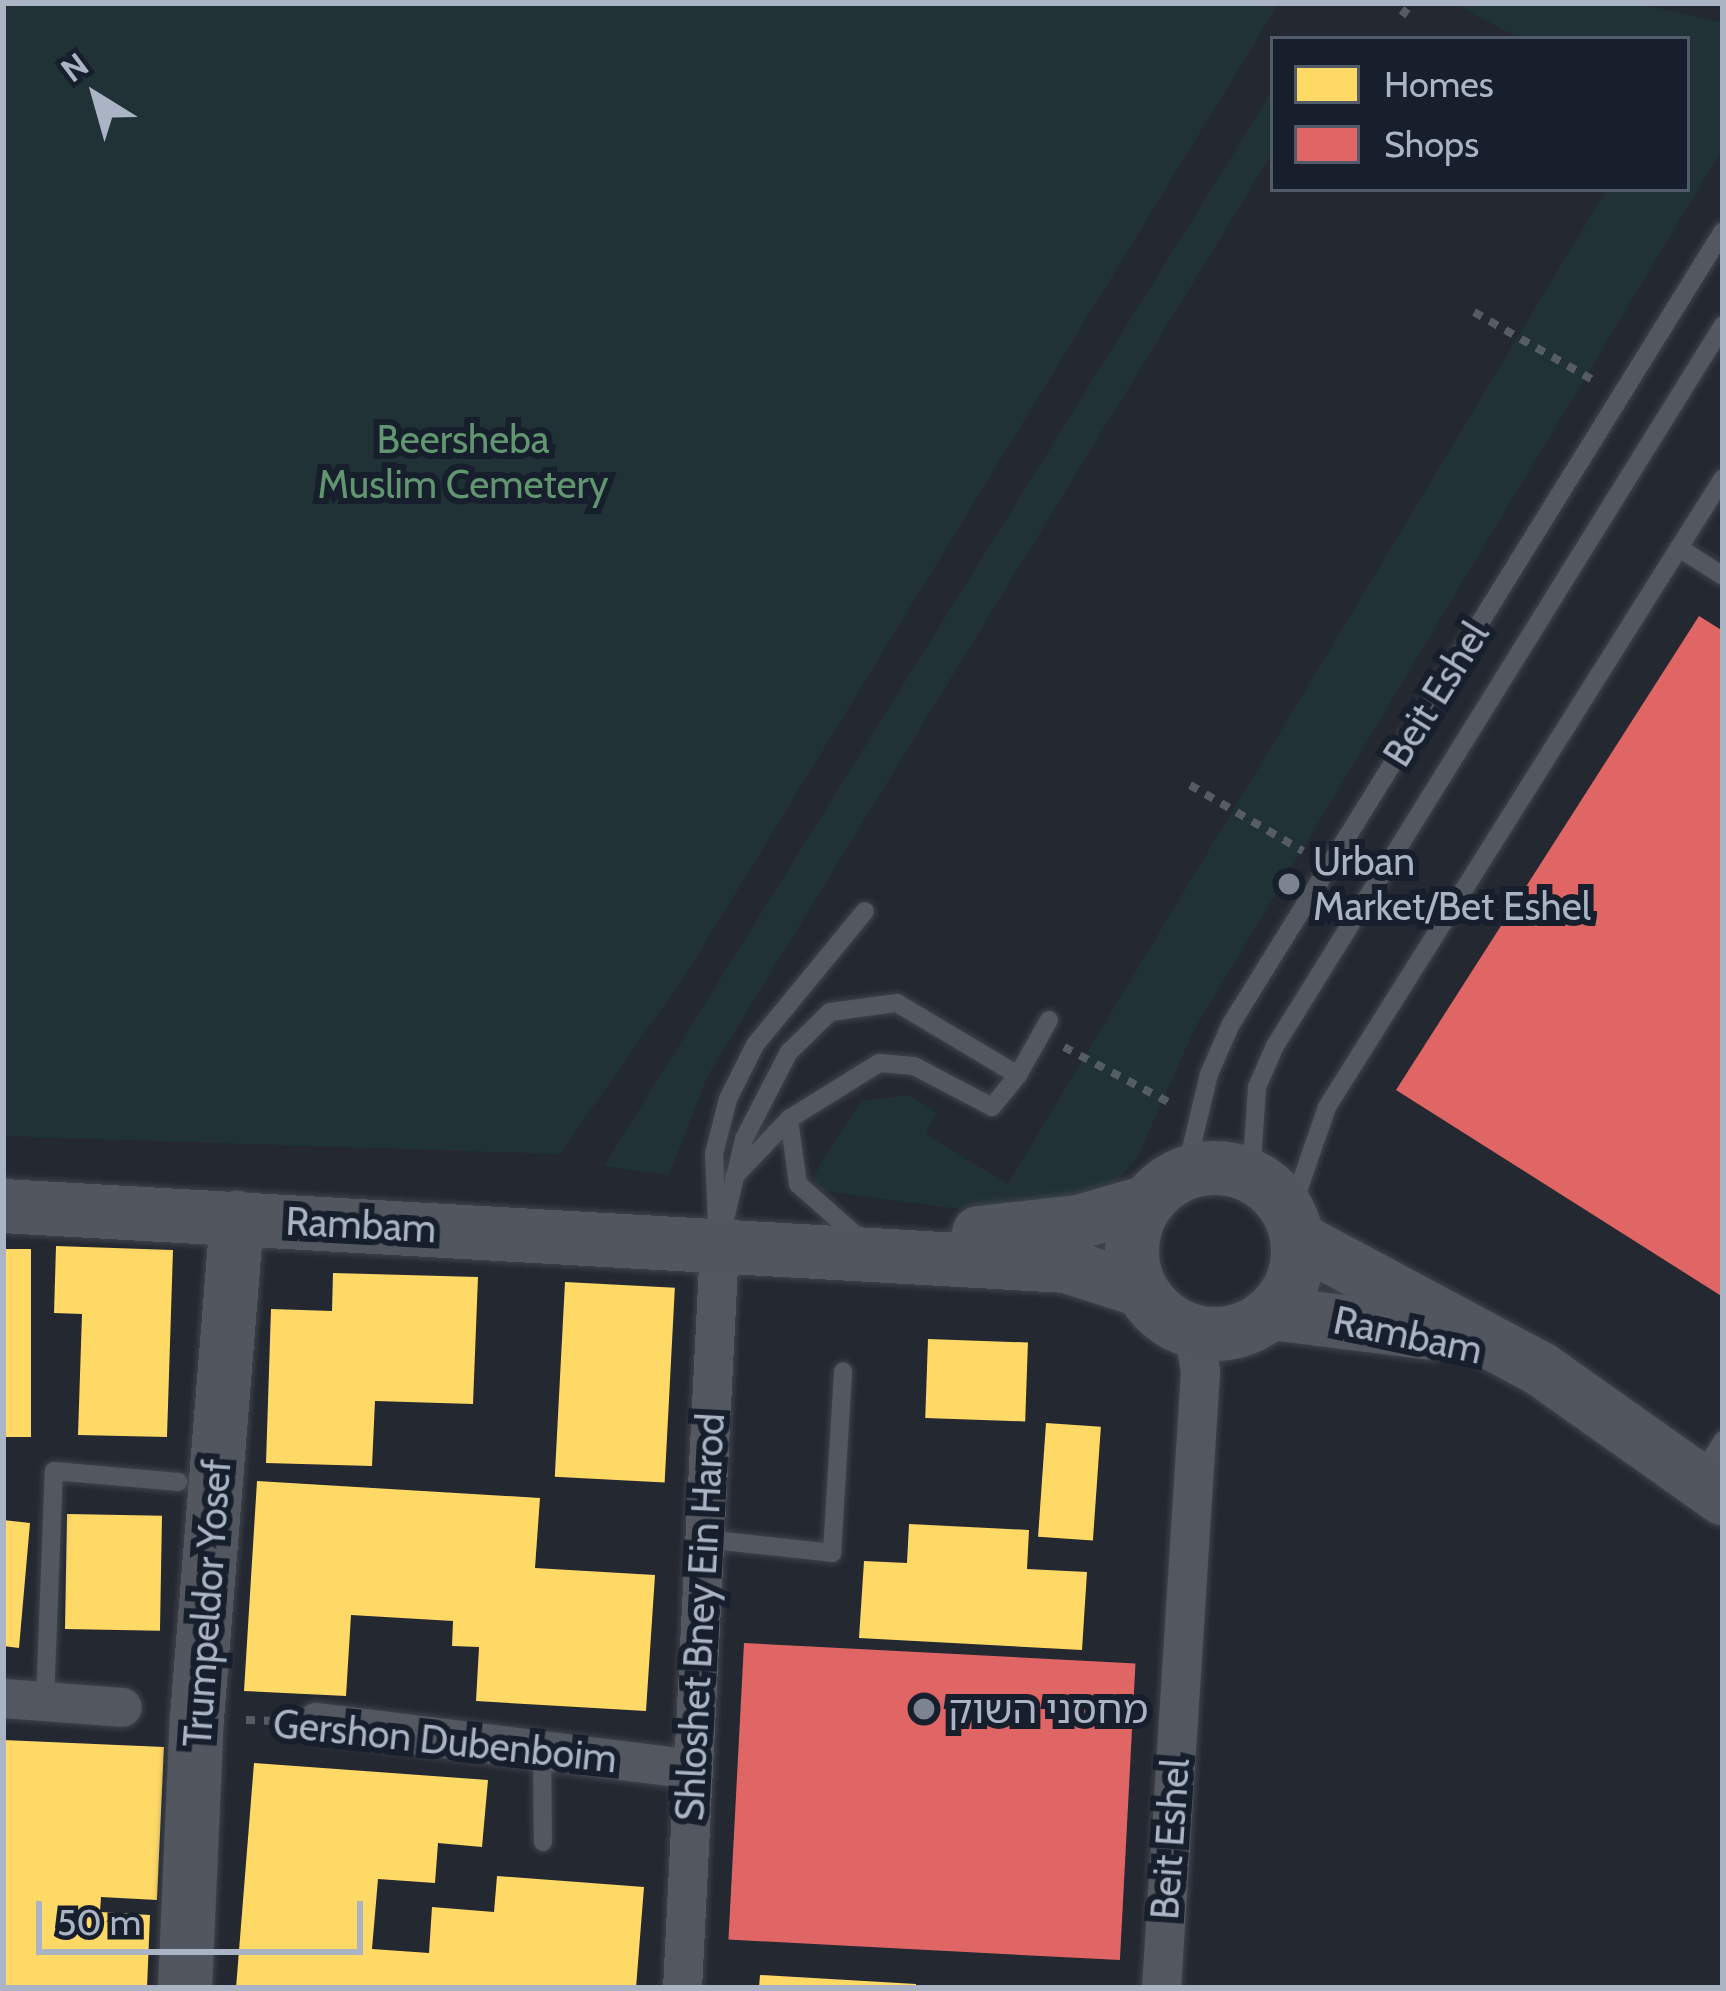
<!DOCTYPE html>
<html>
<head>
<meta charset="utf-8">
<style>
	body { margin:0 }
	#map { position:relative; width:1726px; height:1991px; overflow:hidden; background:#242831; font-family:Cabin,"Noto Sans Hebrew",sans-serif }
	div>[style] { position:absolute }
	.green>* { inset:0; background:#213237 }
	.homes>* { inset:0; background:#ffd966; transform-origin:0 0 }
	.shops>* { inset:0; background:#e06666; transform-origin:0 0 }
	.path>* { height:8px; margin-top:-4px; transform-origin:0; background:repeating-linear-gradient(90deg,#565c64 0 9px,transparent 0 18px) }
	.roads { filter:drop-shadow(0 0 3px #40434b) drop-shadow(0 0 3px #40434b) }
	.lane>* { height:18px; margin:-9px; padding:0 9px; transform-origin:9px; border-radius:9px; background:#535860 }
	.street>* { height:39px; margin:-19.5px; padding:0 19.5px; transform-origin:19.5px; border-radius:19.5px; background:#535860 }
	.secondary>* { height:54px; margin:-27px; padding:0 27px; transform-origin:27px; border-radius:27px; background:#51565f }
	.secondary>.ring { margin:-27px; padding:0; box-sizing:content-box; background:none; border:54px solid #51565f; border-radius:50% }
	.dots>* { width:33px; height:33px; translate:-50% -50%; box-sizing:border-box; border:6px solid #171f2c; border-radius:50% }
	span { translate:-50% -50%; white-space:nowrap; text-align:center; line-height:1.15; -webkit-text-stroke:12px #171f2c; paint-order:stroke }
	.park-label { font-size:39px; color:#629671 }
	.street-label { font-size:39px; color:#abb4c5 }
	.poi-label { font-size:39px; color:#abb4c5 }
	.left { translate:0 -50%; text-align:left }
	.frame { position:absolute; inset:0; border:6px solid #abb4c5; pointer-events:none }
	.legend { position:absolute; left:1270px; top:36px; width:420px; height:156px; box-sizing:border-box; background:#171f2c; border:3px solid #525b69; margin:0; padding:15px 21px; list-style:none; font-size:36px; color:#abb4c5 }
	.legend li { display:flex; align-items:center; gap:24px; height:60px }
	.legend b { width:60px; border:3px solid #525b69 }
	.north { position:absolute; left:36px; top:36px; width:120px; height:120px; -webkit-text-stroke:9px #171f2c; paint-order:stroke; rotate:323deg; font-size:33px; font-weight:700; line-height:48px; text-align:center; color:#abb4c5 }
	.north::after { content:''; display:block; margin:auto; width:42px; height:54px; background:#abb4c5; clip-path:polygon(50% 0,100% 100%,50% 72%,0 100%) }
	.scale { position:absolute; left:36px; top:1901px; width:327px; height:54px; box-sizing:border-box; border:6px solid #abb4c5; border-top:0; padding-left:15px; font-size:36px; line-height:42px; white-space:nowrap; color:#abb4c5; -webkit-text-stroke:9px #171f2c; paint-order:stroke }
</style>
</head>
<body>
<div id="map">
	<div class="green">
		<i style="clip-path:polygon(3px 3px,1279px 3px,688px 971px,560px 1154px,3px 1136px)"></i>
		<i style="clip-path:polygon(1455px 3px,1635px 3px,1723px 23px,1723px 148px,1194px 1030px,1138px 1156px,1109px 1190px,1011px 1216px,817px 1190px,813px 1176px,861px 1101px,908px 1095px,937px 1113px,925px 1134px,1008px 1184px,1607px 189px,1687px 189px,1687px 39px,1520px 39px)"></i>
		<i style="clip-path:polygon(1273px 90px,1273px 152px,708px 1075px,669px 1175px,604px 1166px)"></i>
	</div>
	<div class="homes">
		<i style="clip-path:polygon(56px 1246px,173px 1250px,167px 1437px,78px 1435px,82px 1314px,54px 1313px)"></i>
		<i style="left:3px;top:1249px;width:28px;height:188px"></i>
		<i style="clip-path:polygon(333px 1273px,478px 1277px,473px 1404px,375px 1401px,372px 1466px,266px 1463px,271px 1309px,332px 1311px)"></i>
		<i style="left:565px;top:1282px;width:110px;height:195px;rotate:3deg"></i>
		<i style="left:928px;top:1339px;width:100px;height:79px;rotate:2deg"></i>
		<i style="left:1046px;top:1423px;width:55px;height:114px;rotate:4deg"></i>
		<i style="clip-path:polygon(257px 1481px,540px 1498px,535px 1568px,655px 1575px,646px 1711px,476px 1701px,479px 1647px,452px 1646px,453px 1621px,351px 1615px,346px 1696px,244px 1691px)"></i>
		<i style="left:67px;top:1514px;width:95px;height:115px;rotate:1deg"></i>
		<i style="clip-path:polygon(3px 1520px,30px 1523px,19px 1648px,3px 1646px)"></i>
		<i style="clip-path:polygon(909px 1524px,1029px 1530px,1027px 1569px,1087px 1572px,1082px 1650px,859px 1638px,864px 1561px,907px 1563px)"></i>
		<i style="clip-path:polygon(3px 1740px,164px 1747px,157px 1900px,101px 1897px,100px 1912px,150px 1915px,147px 1988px,3px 1988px)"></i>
		<i style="clip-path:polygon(254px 1763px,488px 1780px,482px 1847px,438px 1843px,435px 1883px,378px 1879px,372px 1949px,429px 1953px,432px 1907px,494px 1912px,497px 1876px,644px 1887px,636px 1988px,236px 1988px)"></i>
		<i style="clip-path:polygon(760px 1975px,916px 1984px,916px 1988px,759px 1988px)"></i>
	</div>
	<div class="shops">
		<i style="clip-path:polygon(1699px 616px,1723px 631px,1723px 1297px,1396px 1090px)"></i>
		<i style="left:744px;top:1643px;width:392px;height:297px;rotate:3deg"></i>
	</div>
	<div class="path">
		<i style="left:1402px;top:16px;width:16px;rotate:-55deg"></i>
		<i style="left:1474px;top:312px;width:143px;rotate:29.8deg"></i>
		<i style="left:1190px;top:785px;width:131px;rotate:30.3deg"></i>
		<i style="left:1064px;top:1047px;width:122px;rotate:27.8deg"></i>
		<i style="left:246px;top:1720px;width:33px;rotate:2deg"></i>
	</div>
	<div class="roads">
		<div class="lane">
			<i style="left:1679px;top:548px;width:52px;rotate:32.5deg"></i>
			<i style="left:789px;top:1119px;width:66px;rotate:82.1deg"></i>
			<i style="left:798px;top:1184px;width:81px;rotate:41.5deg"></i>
			<i style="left:1185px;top:1174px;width:103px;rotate:-76.5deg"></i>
			<i style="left:1209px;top:1074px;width:55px;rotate:-66.3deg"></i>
			<i style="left:1231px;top:1024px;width:933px;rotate:-58.18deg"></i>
			<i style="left:1251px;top:1176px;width:89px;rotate:-86.1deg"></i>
			<i style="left:1257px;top:1087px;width:45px;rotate:-66.3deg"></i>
			<i style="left:1275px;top:1046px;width:849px;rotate:-58.14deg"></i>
			<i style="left:734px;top:1177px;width:80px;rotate:-46.5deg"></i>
			<i style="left:789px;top:1119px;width:106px;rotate:-31.9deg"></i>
			<i style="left:879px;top:1063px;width:35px;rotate:5deg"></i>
			<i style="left:914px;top:1066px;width:88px;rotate:27.7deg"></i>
			<i style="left:992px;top:1107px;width:41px;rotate:-50.9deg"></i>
			<i style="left:1290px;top:1214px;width:113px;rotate:-70.9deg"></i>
			<i style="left:1327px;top:1107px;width:743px;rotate:-57.81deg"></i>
			<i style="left:717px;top:1222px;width:68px;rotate:-92.5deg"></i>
			<i style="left:714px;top:1154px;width:57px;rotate:-75.7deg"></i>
			<i style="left:728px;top:1099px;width:60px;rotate:-63.4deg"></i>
			<i style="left:755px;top:1045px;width:173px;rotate:-50.6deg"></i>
			<i style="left:720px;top:1240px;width:104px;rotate:-76.6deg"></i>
			<i style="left:744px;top:1139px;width:98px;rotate:-62.7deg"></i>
			<i style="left:789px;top:1052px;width:57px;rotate:-44.3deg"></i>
			<i style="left:830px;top:1012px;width:68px;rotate:-7.7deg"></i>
			<i style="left:897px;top:1003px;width:141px;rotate:30.8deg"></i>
			<i style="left:1018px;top:1075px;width:63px;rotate:-60.6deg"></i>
			<i style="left:1700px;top:1477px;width:44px;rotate:-58.1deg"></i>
			<i style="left:704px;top:1539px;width:129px;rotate:6.2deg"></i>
			<i style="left:832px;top:1553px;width:182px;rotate:-86.5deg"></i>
			<i style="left:45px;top:1701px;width:230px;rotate:-87.8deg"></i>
			<i style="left:54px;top:1471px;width:125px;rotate:5deg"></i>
			<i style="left:542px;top:1750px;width:92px;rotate:89.4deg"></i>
		</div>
		<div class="street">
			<i style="left:3px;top:1698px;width:119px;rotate:4.3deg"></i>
			<i style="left:316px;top:1722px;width:380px;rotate:7.1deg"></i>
			<i style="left:682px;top:1988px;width:744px;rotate:-87.15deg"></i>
			<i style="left:1161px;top:1988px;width:618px;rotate:-86.38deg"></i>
			<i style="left:1200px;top:1371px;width:39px;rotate:-99deg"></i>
		</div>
		<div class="secondary">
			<i class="ring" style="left:1132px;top:1168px;width:112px;height:112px"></i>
			<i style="left:3px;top:1206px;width:1065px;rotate:3.23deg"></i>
			<i style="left:1066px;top:1266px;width:79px;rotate:17.7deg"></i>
			<i style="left:979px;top:1233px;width:101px;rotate:-6.3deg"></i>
			<i style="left:1079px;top:1222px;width:72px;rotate:-16.2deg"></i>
			<i style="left:1298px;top:1239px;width:277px;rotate:28.2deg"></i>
			<i style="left:1542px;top:1370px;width:222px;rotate:35.3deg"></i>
			<i style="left:1271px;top:1313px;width:162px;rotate:7.1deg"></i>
			<i style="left:185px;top:1988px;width:270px;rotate:-87.5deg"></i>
			<i style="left:197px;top:1718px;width:502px;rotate:-85.43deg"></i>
		</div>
	</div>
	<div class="dots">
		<i style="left:1289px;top:884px;background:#7c8391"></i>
		<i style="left:924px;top:1709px;background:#7c8391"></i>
	</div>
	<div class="park-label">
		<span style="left:463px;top:462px">Beersheba<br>Muslim Cemetery</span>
	</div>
	<div class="street-label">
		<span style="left:1436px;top:694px;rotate:-58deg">Beit Eshel</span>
		<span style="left:361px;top:1225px;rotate:3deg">Rambam</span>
		<span style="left:1408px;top:1335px;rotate:12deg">Rambam</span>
		<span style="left:207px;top:1603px;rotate:-86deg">Trumpeldor Yosef</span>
		<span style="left:700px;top:1617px;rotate:-87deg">Shloshet Bney Ein Harod</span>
		<span style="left:445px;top:1741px;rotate:6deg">Gershon Dubenboim</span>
		<span style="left:1170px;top:1839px;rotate:-86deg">Beit Eshel</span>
	</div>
	<div class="poi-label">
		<span class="left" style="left:1313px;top:884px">Urban<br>Market/Bet Eshel</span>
		<span class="left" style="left:948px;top:1709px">מחסני השוק</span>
	</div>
	<div class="frame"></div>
	<ul class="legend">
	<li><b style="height:33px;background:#ffd966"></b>Homes</li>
	<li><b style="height:33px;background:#e06666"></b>Shops</li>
	</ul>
	<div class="north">N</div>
	<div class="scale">50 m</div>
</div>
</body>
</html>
